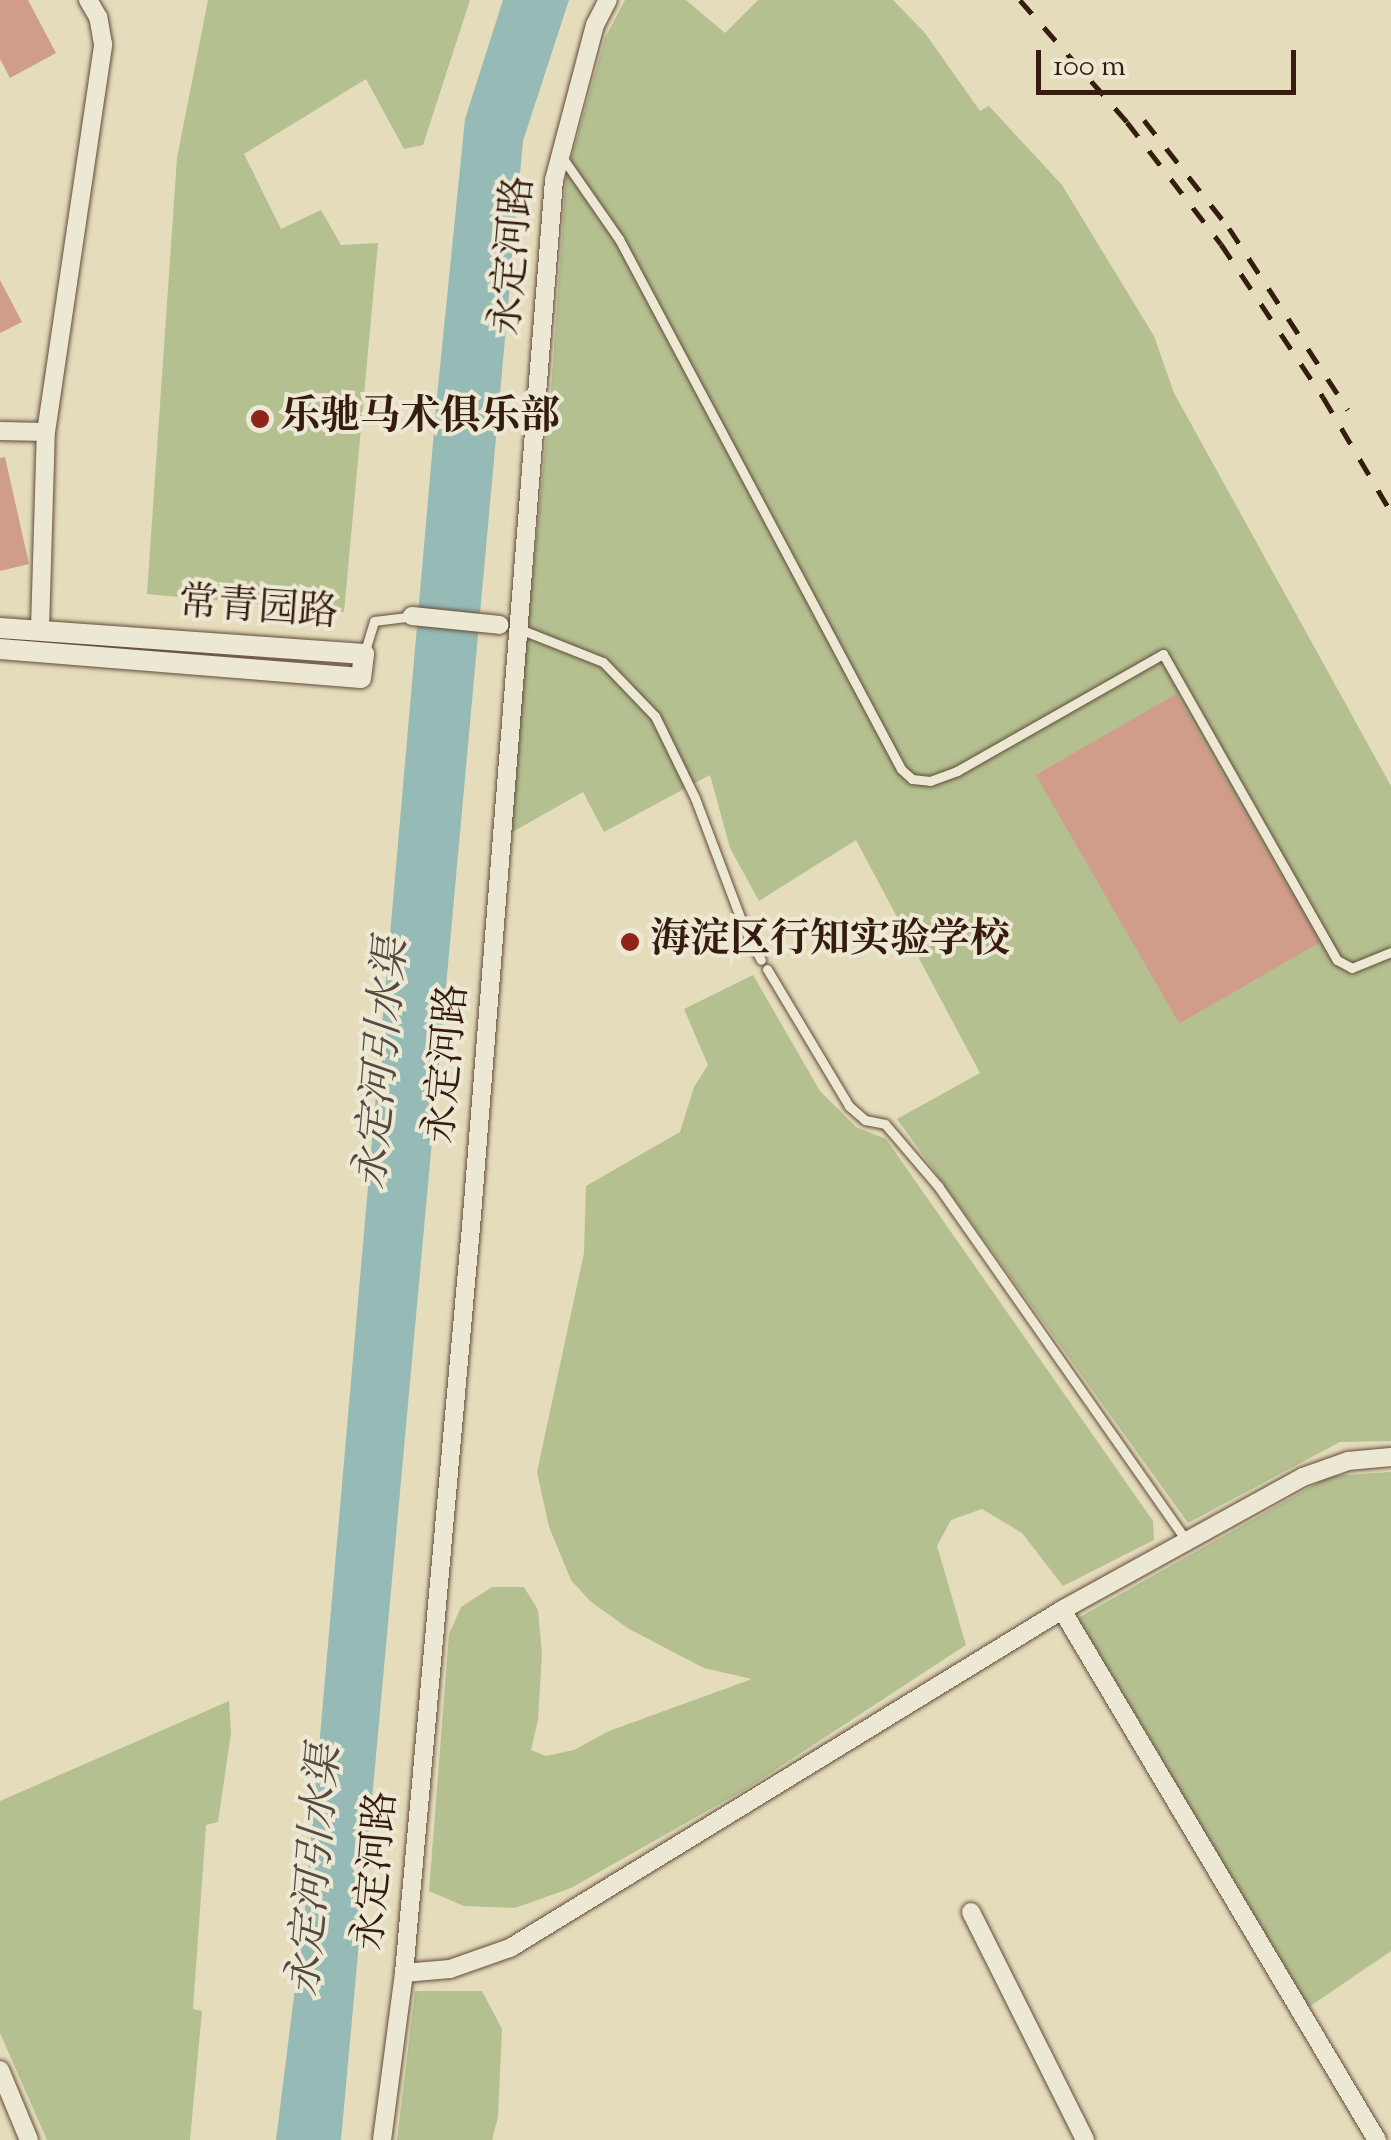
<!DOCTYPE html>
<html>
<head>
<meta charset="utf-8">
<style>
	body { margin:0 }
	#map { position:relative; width:1391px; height:2140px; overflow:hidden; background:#e4dcbb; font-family:"Sorts Mill Goudy","Noto Serif SC",serif }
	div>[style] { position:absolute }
	.green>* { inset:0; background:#b4c090 }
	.water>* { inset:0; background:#96bab5 }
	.building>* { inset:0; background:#d19d8b; transform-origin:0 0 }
	.roads { filter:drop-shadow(0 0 2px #624b3a) drop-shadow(0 0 2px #624b3a) }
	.service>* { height:9px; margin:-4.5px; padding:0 4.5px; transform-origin:4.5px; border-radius:4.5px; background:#ede8d3 }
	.minor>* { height:18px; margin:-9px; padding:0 9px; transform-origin:9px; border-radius:9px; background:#ede8d3 }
	.tertiary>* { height:20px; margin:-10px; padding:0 10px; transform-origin:10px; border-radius:10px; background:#ede8d3 }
	.rail>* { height:5px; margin-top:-2.5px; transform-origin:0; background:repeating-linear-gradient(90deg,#361b0f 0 18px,transparent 0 36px) }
	.dots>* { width:28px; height:28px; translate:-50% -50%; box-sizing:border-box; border:5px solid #ede8d3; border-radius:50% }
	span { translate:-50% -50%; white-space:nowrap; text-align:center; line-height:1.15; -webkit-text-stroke:8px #ede8d3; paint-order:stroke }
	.street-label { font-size:40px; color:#361b0f }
	.poi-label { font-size:40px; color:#361b0f; font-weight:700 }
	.left { translate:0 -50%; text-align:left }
	.water-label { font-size:42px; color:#534b41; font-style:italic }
	.scale { position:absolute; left:1036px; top:50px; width:260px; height:45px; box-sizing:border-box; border:5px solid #361b0f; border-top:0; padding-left:12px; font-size:30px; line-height:35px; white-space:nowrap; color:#361b0f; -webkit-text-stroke:8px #ede8d3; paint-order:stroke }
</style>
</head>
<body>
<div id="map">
	<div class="green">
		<i style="clip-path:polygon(208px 0,470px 0,423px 145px,404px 149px,366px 79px,244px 154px,281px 229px,321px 210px,341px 245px,378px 243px,344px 612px,147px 594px,177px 158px)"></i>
		<i style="clip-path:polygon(625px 0,686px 0,725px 33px,758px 0,893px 0,925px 33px,980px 111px,989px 106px,1062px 185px,1154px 336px,1174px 393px,1391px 786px,1391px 1441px,1340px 1442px,1188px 1523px,897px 1119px,980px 1073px,856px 840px,759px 901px,730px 848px,710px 775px,604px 832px,583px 792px,507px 835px,551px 389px,566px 177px,605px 38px)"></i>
		<i style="clip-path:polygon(753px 975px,820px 1091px,856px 1127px,886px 1139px,1153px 1521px,1154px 1540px,1063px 1586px,1022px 1533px,982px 1509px,951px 1520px,937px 1546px,966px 1645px,746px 1789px,571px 1888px,515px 1908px,464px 1906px,429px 1891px,449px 1634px,461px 1607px,492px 1587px,524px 1587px,538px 1610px,542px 1654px,538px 1720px,531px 1750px,546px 1756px,574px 1750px,609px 1731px,752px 1679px,704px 1668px,629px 1629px,590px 1601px,571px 1580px,549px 1527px,537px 1472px,584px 1253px,586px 1186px,680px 1132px,694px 1087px,708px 1065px,684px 1009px)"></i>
		<i style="clip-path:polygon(1391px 1472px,1391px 1951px,1309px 2007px,1078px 1618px,1330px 1476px)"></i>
		<i style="clip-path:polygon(229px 1701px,231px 1733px,218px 1822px,206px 1825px,193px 2009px,202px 2011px,190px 2140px,47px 2140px,0 2033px,0 1801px)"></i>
		<i style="clip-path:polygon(415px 1991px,482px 1991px,502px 2029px,498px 2117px,492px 2140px,397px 2140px)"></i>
	</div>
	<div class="water">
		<i style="clip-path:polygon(503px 0,569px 0,523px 141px,341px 2140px,276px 2140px,305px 1908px,437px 397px,465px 119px)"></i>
	</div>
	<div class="building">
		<i style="clip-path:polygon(0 0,28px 0,56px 53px,10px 78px,0 59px)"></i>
		<i style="clip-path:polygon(0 280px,22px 322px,0 333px)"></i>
		<i style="clip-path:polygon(5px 457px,29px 564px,0 571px,0 458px)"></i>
		<i style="left:1176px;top:694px;width:287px;height:162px;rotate:60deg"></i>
	</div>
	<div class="roads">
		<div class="service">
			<i style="left:562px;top:157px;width:100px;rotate:55.2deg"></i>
			<i style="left:619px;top:239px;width:600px;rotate:61.98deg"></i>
			<i style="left:901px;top:769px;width:15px;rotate:42deg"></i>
			<i style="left:912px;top:779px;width:18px;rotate:6deg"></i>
			<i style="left:930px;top:781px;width:29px;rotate:-20deg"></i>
			<i style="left:957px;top:771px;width:237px;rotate:-29.6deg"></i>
			<i style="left:1163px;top:654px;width:352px;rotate:60.4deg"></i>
			<i style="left:1337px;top:960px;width:17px;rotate:28deg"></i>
			<i style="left:1352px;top:968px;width:42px;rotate:-22.3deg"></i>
			<i style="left:517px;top:628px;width:92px;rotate:21.6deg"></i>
			<i style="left:603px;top:662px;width:75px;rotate:46.1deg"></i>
			<i style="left:655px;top:716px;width:91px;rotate:64deg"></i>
			<i style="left:695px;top:798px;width:139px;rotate:69.3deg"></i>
			<i style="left:744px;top:928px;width:36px;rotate:62deg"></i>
			<i style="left:364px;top:654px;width:34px;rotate:-73deg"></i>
			<i style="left:374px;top:621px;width:38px;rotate:-7deg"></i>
			<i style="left:767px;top:969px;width:160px;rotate:59.1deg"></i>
			<i style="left:849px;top:1106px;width:21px;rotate:41deg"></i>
			<i style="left:865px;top:1120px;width:20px;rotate:11deg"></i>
			<i style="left:885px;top:1124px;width:82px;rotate:49.5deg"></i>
			<i style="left:938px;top:1186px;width:434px;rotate:55deg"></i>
		</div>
		<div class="minor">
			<i style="left:0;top:431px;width:46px;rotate:1.2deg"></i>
			<i style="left:412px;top:616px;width:88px;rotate:5.8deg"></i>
			<i style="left:40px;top:629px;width:197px;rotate:-88.3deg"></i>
			<i style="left:46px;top:432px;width:392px;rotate:-81.6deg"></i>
			<i style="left:103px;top:44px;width:27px;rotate:-100deg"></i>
			<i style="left:98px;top:17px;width:20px;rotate:-120deg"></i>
			<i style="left:1062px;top:1610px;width:617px;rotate:59.28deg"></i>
			<i style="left:971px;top:1912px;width:255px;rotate:63.4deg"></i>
			<i style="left:404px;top:1973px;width:46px;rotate:-5deg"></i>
			<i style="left:450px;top:1969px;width:64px;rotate:-19.3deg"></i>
			<i style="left:510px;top:1948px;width:647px;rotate:-31.48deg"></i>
			<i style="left:1062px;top:1610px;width:275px;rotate:-28.9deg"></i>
			<i style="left:1303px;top:1477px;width:48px;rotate:-19.6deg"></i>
			<i style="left:1348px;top:1461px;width:43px;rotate:-5.3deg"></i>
			<i style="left:0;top:2070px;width:76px;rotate:67.5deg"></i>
			<i style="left:382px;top:2140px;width:168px;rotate:-82.5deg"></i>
			<i style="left:404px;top:1973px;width:761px;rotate:-84.87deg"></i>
			<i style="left:472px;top:1215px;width:1038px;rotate:-85.47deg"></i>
			<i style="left:554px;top:180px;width:160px;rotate:-75.2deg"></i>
			<i style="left:595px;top:25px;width:28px;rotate:-63deg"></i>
		</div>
		<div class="tertiary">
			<i style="left:0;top:628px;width:365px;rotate:4.1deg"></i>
			<i style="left:364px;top:654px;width:24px;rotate:97deg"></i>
			<i style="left:361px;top:678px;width:362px;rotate:-175.4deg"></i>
		</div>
	</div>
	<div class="rail">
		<i style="left:1020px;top:0;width:162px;rotate:48.7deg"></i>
		<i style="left:1127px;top:122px;width:154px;rotate:52.4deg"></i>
		<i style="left:1221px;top:244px;width:184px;rotate:56.3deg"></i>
		<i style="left:1323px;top:397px;width:134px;rotate:59.4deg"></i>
		<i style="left:1144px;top:120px;width:137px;rotate:51.8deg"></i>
		<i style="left:1229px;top:228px;width:217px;rotate:56.8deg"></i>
	</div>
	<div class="dots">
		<i style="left:260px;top:419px;background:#8f2418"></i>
		<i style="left:630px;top:942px;background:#8f2418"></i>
	</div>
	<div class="street-label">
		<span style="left:515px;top:256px;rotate:-85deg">永定河路</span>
		<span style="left:258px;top:610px;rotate:4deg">常青园路</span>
		<span style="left:449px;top:1064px;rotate:-85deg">永定河路</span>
		<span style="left:378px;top:1871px;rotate:-85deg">永定河路</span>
	</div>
	<div class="poi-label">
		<span class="left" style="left:280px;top:419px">乐驰马术俱乐部</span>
		<span class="left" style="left:650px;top:942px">海淀区行知实验学校</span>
	</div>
	<div class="water-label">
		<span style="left:384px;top:1064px;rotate:-85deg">永定河引水渠</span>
		<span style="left:317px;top:1871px;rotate:-85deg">永定河引水渠</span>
	</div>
	<div class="scale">100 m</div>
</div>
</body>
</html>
